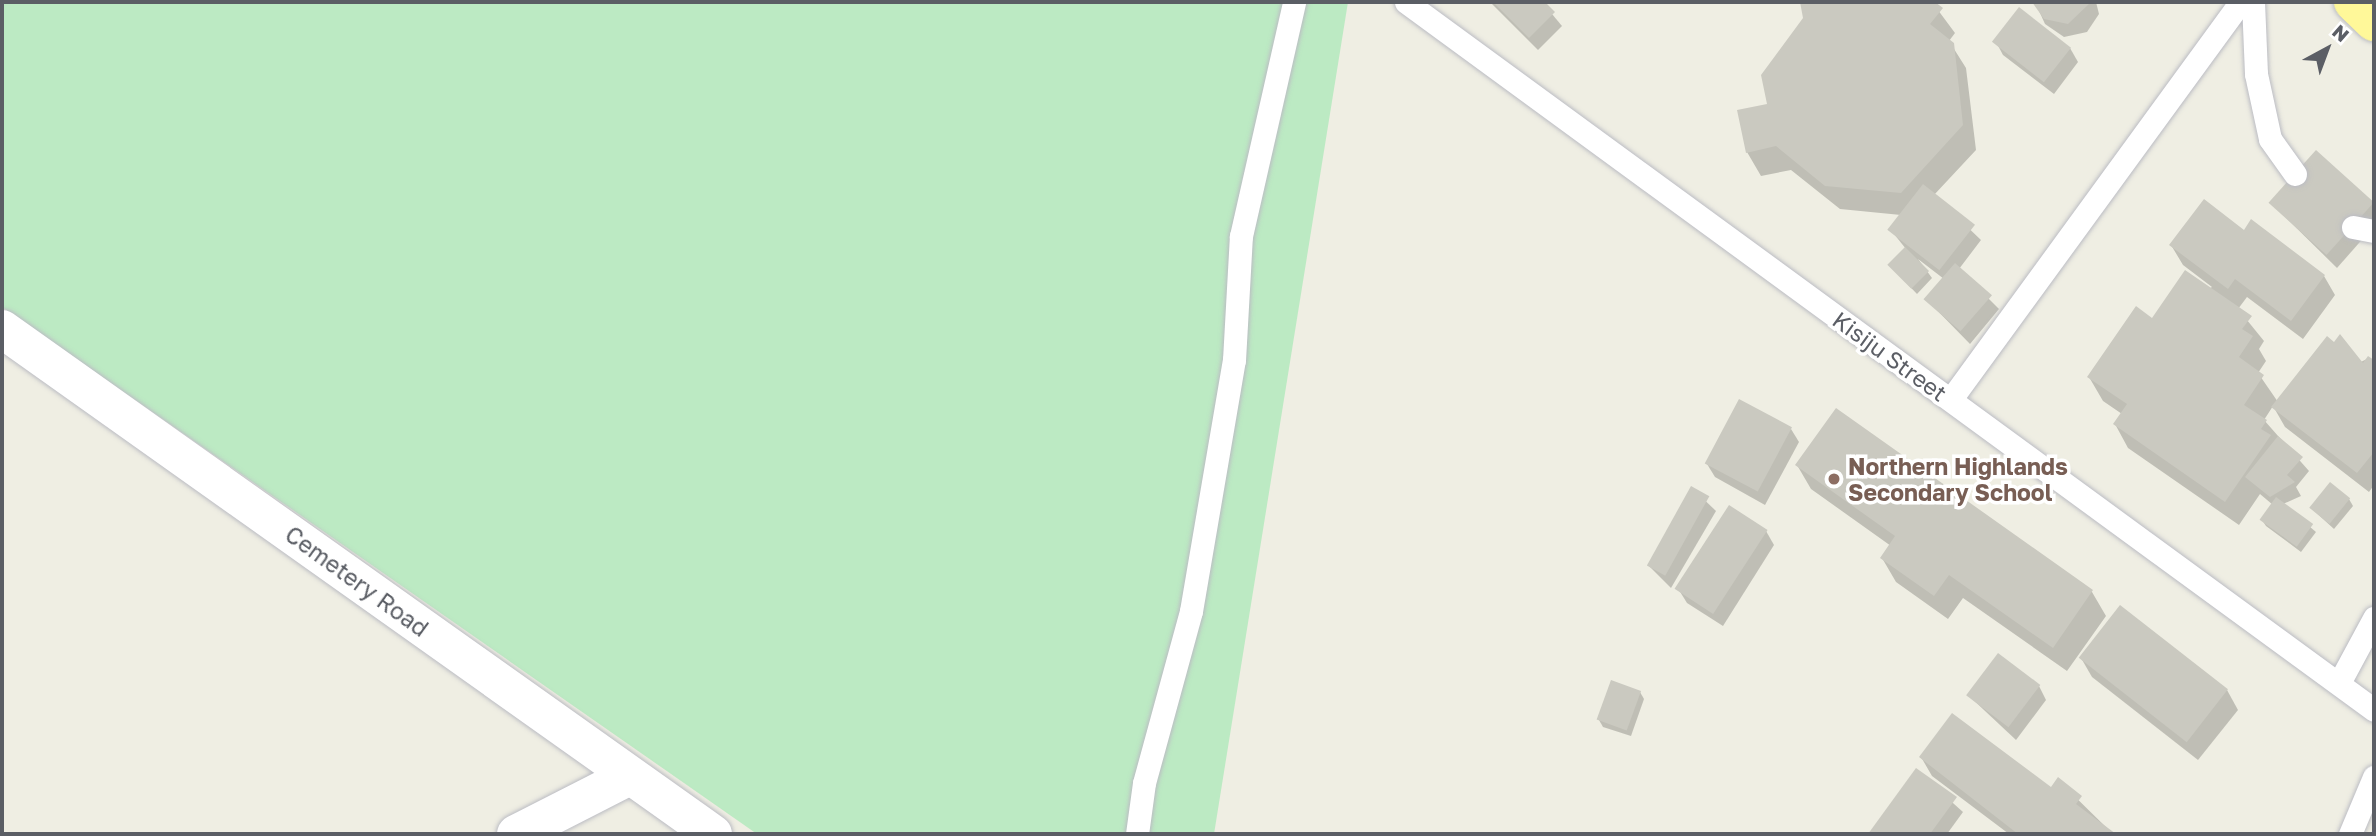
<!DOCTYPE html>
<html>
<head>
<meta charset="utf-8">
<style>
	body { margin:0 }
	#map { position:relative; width:2376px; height:836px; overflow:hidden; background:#efeee3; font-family:"Golos Text",sans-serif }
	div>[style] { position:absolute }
	.green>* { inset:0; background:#bceac3 }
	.shadow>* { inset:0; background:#0003 }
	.building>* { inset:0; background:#cac9c0; transform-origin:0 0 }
	.roads { filter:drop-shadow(0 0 2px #bbbcc3) drop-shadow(0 0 2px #bbbcc3) }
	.service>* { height:23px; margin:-11.5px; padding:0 11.5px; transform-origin:11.5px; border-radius:11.5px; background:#fff }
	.minor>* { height:38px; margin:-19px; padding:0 19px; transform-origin:19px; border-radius:19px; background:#fff }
	.secondary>* { height:38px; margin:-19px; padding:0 19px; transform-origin:19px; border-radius:19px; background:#fff }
	.trunk>* { height:38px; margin:-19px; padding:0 19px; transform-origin:19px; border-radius:19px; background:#fff899 }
	.dots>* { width:19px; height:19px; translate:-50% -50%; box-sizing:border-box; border:4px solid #fff; border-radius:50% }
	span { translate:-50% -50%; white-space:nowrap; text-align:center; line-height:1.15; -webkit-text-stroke:7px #fff; paint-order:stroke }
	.street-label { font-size:23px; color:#5b5e65 }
	.education-label { font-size:23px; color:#785e54; font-weight:700 }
	.left { translate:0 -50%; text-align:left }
	.frame { position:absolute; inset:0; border:4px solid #5b5e65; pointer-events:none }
	.north { position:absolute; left:2292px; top:14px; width:70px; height:70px; -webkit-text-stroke:5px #fff; paint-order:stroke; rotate:41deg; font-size:19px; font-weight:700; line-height:28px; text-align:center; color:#5b5e65 }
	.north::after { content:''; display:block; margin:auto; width:24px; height:32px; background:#5b5e65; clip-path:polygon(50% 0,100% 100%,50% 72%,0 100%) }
</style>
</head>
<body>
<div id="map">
	<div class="green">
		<i style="clip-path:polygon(2px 2px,1348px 2px,1214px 834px,757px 834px,2px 307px)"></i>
	</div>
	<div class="shadow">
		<i style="clip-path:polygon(1490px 2px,1542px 2px,1562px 26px,1538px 50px)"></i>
		<i style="clip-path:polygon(1802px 2px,1932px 2px,1955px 33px,1949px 41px,1966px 68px,1976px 150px,1934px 195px,1981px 240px,1959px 269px,1999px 309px,1970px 344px,1927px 300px,1944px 279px,1918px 259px,1932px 278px,1917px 294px,1890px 266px,1906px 249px,1890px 229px,1901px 215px,1840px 209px,1791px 170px,1761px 176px,1747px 152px,1805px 18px)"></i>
		<i style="clip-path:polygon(2035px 2px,2096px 2px,2099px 14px,2087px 32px,2064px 37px,2045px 24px)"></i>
		<i style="clip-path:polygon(1996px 42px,2070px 48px,2078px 62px,2054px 94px,2003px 55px)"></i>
		<i style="clip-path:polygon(2317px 153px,2374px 205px,2374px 226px,2337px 268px,2271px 203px)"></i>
		<i style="clip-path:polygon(2244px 232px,2324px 276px,2335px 295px,2303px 339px,2247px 297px,2238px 309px,2264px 341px,2259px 349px,2266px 361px,2258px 373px,2278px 402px,2369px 358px,2374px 363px,2374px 485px,2369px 492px,2285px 427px,2273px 406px,2264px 420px,2309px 471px,2296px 487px,2301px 496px,2283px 504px,2316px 532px,2301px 552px,2266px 526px,2262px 520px,2273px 505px,2260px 494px,2239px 525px,2128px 448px,2115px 424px,2122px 414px,2103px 401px,2089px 377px,2152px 320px,2212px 287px,2183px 265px,2171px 245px)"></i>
		<i style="clip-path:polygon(1836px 410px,2092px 592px,2106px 616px,2067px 671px,1963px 598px,1948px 619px,1896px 582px,1882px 558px,1891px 546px,1811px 489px,1797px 465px)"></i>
		<i style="clip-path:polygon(1791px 429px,1799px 442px,1765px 505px,1715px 477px,1707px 464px)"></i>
		<i style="clip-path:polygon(1692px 488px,1716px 511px,1671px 588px,1648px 565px)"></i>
		<i style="clip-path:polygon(2349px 499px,2353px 506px,2334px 529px,2311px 508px)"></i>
		<i style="clip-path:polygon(1766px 531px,1774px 545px,1723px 626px,1687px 603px,1679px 590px)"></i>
		<i style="clip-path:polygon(2081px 658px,2227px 690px,2238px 710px,2198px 760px,2092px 677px)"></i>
		<i style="clip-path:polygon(2039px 686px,2046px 700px,2016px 740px,1968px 695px)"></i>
		<i style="clip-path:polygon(1640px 692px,1644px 699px,1631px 736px,1603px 727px,1599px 720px)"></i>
		<i style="clip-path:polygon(1921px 757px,2052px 789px,2058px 780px,2113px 834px,2009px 834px,1932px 776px)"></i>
		<i style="clip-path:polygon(1916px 770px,1963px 812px,1947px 834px,1870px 834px)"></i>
	</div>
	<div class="building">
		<i style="clip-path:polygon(1493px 2px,1545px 2px,1555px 12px,1529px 38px)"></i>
		<i style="clip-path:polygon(1800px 2px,1935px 2px,1943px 8px,1930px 24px,1954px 43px,1963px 125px,1901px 193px,1825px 186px,1776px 146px,1746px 153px,1737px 110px,1767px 104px,1761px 75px,1803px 18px)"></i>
		<i style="clip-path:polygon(2032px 2px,2091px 2px,2068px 24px,2044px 19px)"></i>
		<i style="left:2019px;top:7px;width:66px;height:44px;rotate:38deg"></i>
		<i style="left:2316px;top:150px;width:78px;height:71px;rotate:42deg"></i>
		<i style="left:1923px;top:184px;width:66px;height:58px;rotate:38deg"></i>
		<i style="clip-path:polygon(2204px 199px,2244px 230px,2251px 219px,2325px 275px,2291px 321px,2235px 279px,2228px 289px,2169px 245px)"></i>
		<i style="left:1905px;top:247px;width:34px;height:25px;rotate:45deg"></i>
		<i style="left:1955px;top:263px;width:49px;height:48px;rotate:41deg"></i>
		<i style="clip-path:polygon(2185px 270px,2252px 316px,2242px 329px,2253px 336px,2239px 357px,2264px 375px,2244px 405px,2267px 420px,2261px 429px,2271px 435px,2225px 502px,2113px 424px,2127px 404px,2087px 377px,2136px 306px,2152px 318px)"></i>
		<i style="clip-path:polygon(2340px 334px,2363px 363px,2368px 356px,2374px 360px,2374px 452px,2357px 473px,2271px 407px,2327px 336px,2334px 342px)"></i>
		<i style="left:1739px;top:399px;width:60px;height:73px;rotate:28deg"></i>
		<i style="clip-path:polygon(1836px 408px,2093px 590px,2053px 648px,1949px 575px,1934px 596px,1880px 558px,1895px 536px,1795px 465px)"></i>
		<i style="clip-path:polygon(2278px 436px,2303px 457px,2287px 475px,2295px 482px,2270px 497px,2245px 477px)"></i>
		<i style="left:2330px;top:482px;width:26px;height:33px;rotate:39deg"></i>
		<i style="left:1691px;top:486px;width:21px;height:91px;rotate:29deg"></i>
		<i style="left:2276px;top:497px;width:46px;height:28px;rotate:36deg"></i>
		<i style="left:1729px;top:505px;width:46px;height:100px;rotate:33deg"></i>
		<i style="left:2120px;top:605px;width:137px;height:67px;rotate:38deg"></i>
		<i style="left:1998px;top:653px;width:53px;height:53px;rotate:37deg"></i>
		<i style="left:1611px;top:680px;width:32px;height:42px;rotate:20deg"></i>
		<i style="clip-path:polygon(1952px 713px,2051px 787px,2058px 777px,2082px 796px,2076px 804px,2116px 834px,2018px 834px,1919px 757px)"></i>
		<i style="clip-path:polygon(1916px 768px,1957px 797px,1930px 834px,1868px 834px)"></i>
	</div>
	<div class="roads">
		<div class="service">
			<i style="left:1406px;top:2px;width:1199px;rotate:36.18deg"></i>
			<i style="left:2253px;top:2px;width:72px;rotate:87.6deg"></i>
			<i style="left:2256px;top:74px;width:66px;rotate:77.8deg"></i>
			<i style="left:2270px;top:139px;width:43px;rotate:54.5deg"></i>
			<i style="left:2353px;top:227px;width:21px;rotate:11deg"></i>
			<i style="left:1951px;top:399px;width:491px;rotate:-53.9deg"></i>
			<i style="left:2339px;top:683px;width:74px;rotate:-61.7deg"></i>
			<i style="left:1137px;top:834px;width:51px;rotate:-82.2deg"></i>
			<i style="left:1144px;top:783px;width:178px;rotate:-74.7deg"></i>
			<i style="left:1191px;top:611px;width:255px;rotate:-80.3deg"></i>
			<i style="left:1234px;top:360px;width:124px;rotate:-86.8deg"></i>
			<i style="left:1241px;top:236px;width:240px;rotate:-77.2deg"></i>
			<i style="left:2350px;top:834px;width:62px;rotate:-67.2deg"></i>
		</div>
		<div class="minor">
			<i style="left:516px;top:834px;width:128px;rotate:-27deg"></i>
		</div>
		<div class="secondary">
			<i style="left:2px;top:329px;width:872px;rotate:35.38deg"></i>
		</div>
		<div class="trunk">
			<i style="left:2353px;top:2px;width:29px;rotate:44deg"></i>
		</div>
	</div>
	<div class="dots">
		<i style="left:1834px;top:479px;background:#8d6e63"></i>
	</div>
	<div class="street-label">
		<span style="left:1890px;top:356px;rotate:36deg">Kisiju Street</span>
		<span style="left:357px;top:581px;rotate:36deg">Cemetery Road</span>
	</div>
	<div class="education-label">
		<span class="left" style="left:1848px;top:479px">Northern Highlands<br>Secondary School</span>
	</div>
	<div class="frame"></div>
	<div class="north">N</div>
</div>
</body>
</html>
